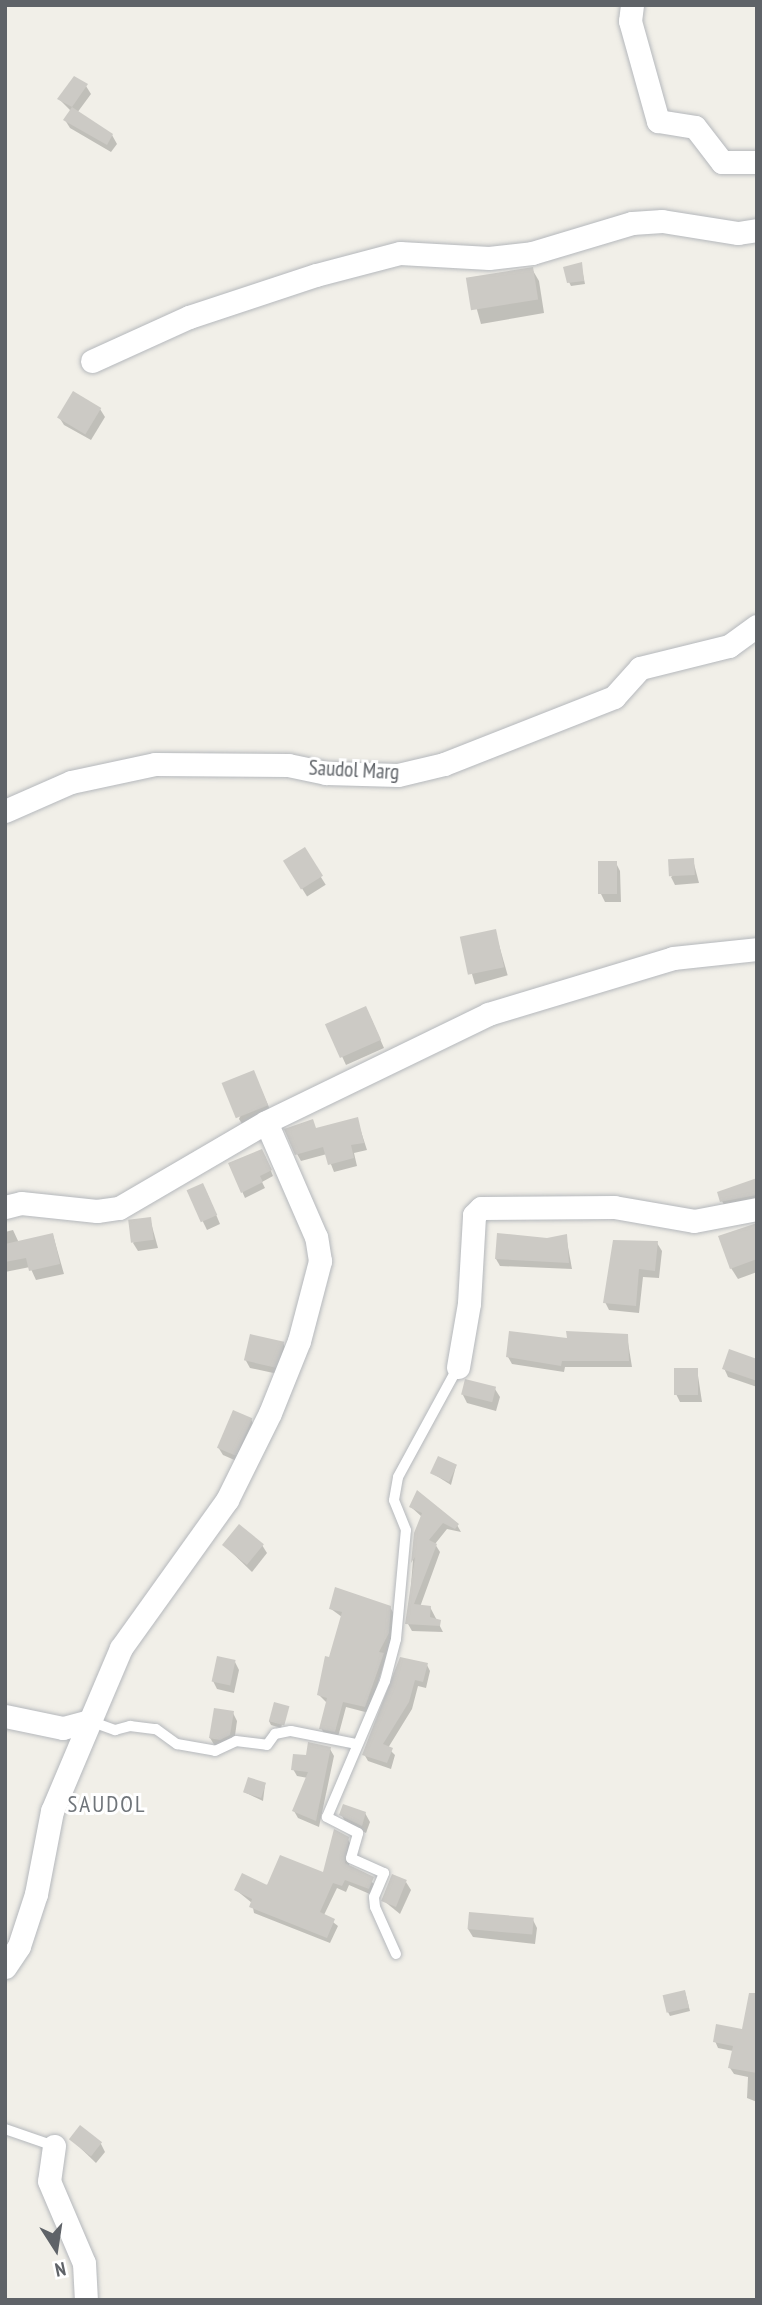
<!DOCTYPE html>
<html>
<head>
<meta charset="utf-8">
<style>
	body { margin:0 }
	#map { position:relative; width:762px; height:2305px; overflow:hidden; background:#f1efe8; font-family:"PT Sans Narrow",sans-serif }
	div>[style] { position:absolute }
	.shadow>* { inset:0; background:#0003; transform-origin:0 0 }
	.building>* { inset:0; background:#cccac5; transform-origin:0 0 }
	.roads { filter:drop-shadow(0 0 2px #b5b8bc) drop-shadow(0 0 2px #b5b8bc) }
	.service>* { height:10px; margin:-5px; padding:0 5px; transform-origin:5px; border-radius:5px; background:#fff }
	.minor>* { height:23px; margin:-11.5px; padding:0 11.5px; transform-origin:11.5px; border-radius:11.5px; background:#fff }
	span { translate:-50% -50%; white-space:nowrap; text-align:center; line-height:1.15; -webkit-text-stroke:6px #fff; paint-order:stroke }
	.street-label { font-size:21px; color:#5f6368 }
	.neighbourhood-label { font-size:23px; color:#70757a; letter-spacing:2px }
	.frame { position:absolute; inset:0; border:7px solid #5f6368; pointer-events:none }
	.north { position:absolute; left:21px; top:2214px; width:70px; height:70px; -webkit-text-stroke:5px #fff; paint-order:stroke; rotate:168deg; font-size:19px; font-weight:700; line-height:28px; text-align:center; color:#5f6368 }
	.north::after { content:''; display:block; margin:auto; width:24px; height:32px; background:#5f6368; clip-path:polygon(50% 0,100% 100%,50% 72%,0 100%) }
</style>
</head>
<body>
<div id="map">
	<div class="shadow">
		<i style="clip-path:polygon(86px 86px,91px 94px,77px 113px,112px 135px,117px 144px,111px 152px,70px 128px,65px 120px,71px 111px,59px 99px)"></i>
		<i style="clip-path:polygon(581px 264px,585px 284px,571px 286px,569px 282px)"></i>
		<i style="clip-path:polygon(532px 269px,539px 281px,544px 313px,481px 324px,468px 278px)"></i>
		<i style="clip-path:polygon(100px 409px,105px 417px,91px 440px,64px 425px,59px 417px)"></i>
		<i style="left:304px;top:850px;width:41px;height:22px;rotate:58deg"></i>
		<i style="clip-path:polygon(693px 860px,699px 883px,675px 885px,671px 877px)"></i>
		<i style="clip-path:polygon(616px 863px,620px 871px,621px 902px,605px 902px,601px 894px)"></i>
		<i style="left:495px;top:931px;width:46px;height:34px;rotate:74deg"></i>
		<i style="clip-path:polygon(370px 1016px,384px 1048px,346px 1065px,327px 1024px)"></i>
		<i style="clip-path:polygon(257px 1080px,272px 1114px,244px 1127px,239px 1119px)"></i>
		<i style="clip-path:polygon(357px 1119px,367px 1150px,354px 1153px,357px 1166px,334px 1172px,327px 1154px,301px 1161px,297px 1154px,317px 1130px)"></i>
		<i style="clip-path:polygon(265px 1156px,273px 1176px,262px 1182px,265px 1188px,245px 1198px,230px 1164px)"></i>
		<i style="clip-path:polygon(757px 1179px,757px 1208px,728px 1212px,722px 1201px)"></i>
		<i style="clip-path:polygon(188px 1191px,207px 1193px,220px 1224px,207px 1230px)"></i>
		<i style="clip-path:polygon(150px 1219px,158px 1248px,138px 1251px,133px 1243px)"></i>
		<i style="clip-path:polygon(757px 1225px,757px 1272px,738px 1279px,731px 1268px)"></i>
		<i style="clip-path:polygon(13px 1230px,19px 1243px,53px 1235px,64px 1274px,36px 1280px,30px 1267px,5px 1272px,5px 1232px)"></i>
		<i style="clip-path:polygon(566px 1236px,572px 1269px,500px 1266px,496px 1259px)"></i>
		<i style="clip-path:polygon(657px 1243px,662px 1251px,659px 1278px,643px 1277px,639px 1313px,609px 1310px,605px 1302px)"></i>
		<i style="clip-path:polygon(627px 1336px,632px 1367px,565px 1367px,564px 1372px,512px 1364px,508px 1357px,568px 1340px)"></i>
		<i style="clip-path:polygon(283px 1343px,287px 1351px,278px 1374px,250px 1368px,245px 1359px)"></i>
		<i style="clip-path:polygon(757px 1361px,757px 1387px,728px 1377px,724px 1368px)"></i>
		<i style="clip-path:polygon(697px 1369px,702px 1402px,680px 1402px,676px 1394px)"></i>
		<i style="clip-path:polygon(495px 1389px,500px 1397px,496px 1411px,467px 1403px,463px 1395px)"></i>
		<i style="clip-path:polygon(251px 1419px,255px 1428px,239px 1462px,223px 1455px,218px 1447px)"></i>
		<i style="clip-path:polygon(456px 1466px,451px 1485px,432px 1473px)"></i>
		<i style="clip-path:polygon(411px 1507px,457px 1525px,461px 1532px,447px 1529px,435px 1544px,440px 1552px,420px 1607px,430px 1607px,443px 1632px,412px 1631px,408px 1624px,415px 1534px,422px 1517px)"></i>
		<i style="clip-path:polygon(224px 1545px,262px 1545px,267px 1553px,252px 1572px)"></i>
		<i style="clip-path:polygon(390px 1607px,394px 1614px,391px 1640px,369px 1713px,346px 1707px,338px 1737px,325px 1735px,321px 1728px,327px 1703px,319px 1695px,342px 1617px,331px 1609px)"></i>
		<i style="clip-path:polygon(401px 1659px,427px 1665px,430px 1671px,426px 1688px,418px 1686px,412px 1709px,388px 1748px,395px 1755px,391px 1769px,368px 1761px,364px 1754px)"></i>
		<i style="clip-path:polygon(235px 1662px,239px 1670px,234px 1693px,217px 1689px,213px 1681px)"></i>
		<i style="clip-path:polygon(287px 1707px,281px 1728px,271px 1725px,269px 1721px)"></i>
		<i style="clip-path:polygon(233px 1713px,237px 1721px,234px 1743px,215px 1746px,210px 1738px)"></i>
		<i style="clip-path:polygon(330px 1749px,334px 1756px,319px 1827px,298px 1818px,294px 1811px,308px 1778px,297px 1776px,293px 1769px,307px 1757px)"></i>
		<i style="clip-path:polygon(265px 1785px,263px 1801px,244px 1792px)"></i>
		<i style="clip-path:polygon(365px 1813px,370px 1822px,366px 1833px,346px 1823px,341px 1814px)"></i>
		<i style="clip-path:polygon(347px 1838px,351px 1845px,349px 1867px,376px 1885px,372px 1895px,349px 1885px,346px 1892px,337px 1888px,324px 1915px,338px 1926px,330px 1943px,254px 1913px,252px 1903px,236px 1890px,324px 1875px)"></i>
		<i style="clip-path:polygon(406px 1882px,411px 1890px,400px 1914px,384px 1901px)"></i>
		<i style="clip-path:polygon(533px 1920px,537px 1928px,535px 1944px,473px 1937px,468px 1929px)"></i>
		<i style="clip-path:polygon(685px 1992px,690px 2011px,670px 2016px,668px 2012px)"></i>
		<i style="clip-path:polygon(743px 2031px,757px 2074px,757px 2102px,747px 2098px,748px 2077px,734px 2074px,730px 2068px,733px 2051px,718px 2048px,715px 2041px)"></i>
		<i style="clip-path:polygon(71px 2139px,101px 2144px,105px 2152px,96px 2163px)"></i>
	</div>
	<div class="building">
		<i style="clip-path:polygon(74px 76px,88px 84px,72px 107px,57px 99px)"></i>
		<i style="clip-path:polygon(72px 107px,113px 134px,107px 145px,63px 120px)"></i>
		<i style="clip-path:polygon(582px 262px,584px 281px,567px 283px,563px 267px)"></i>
		<i style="left:533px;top:267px;width:33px;height:68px;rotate:81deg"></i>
		<i style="left:73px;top:391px;width:33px;height:31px;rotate:31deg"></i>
		<i style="left:305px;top:847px;width:34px;height:26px;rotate:58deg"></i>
		<i style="left:694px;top:858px;width:17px;height:26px;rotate:87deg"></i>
		<i style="left:617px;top:861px;width:33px;height:19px;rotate:90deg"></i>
		<i style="left:496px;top:929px;width:39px;height:37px;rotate:78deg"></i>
		<i style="left:366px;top:1006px;width:37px;height:45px;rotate:66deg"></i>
		<i style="left:254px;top:1070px;width:38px;height:35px;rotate:68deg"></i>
		<i style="clip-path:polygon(358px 1117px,364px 1143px,351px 1145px,354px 1158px,328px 1165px,323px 1147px,295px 1155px,284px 1129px,313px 1119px,316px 1128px)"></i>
		<i style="clip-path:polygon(262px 1149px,272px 1170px,260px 1176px,263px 1182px,241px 1193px,228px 1163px)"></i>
		<i style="clip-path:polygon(757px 1178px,757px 1195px,720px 1202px,717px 1192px)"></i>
		<i style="left:203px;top:1183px;width:35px;height:18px;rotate:66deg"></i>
		<i style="left:151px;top:1217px;width:23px;height:23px;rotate:83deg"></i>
		<i style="clip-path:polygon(757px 1223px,757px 1259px,730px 1269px,718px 1236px)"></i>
		<i style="clip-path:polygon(53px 1233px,60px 1264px,29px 1271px,26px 1258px,5px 1262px,5px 1244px)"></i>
		<i style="clip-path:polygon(497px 1233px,547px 1238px,567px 1234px,569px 1263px,495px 1259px)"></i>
		<i style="clip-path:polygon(613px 1240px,658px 1241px,655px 1271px,639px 1269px,636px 1306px,603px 1303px)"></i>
		<i style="clip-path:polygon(509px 1331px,567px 1338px,566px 1331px,628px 1334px,629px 1361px,562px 1361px,561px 1366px,506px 1357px)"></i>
		<i style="left:250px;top:1334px;width:35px;height:27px;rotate:13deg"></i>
		<i style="clip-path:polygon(729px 1349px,757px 1359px,757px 1381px,722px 1369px)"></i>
		<i style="left:674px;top:1368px;width:24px;height:27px"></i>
		<i style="left:465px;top:1379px;width:32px;height:16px;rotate:14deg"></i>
		<i style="left:233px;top:1410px;width:21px;height:41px;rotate:23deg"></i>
		<i style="left:438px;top:1456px;width:21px;height:19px;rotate:25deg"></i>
		<i style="clip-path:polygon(417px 1490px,459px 1524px,455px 1529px,443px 1523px,429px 1540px,437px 1544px,414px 1604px,431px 1606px,430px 1617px,441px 1620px,440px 1626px,405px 1624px,415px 1557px,411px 1563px,414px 1533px,422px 1513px,409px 1507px)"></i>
		<i style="left:239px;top:1524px;width:32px;height:27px;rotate:39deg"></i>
		<i style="clip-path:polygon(335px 1587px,391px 1606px,389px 1633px,379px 1652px,384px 1653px,365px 1707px,343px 1702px,335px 1732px,319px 1729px,327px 1698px,317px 1695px,325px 1656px,329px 1657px,342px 1612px,329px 1609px)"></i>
		<i style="left:217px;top:1656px;width:19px;height:26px;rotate:12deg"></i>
		<i style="clip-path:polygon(400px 1657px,428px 1663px,423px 1682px,415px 1680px,409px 1702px,383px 1744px,393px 1748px,387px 1763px,362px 1755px)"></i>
		<i style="left:274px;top:1702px;width:16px;height:20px;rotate:15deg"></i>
		<i style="clip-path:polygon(214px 1708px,234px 1711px,230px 1735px,220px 1740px,209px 1738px)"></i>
		<i style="clip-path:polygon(308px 1742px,331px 1747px,316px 1821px,292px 1811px,308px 1772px,291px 1770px,293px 1754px,306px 1755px)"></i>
		<i style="left:248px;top:1777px;width:19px;height:16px;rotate:18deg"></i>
		<i style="clip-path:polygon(343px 1804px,366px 1812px,362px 1826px,339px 1815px)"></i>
		<i style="clip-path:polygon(334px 1829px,349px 1837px,345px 1863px,374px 1877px,369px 1889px,345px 1880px,342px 1886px,333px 1883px,320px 1912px,335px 1919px,327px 1938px,249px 1907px,252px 1899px,234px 1890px,242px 1873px,267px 1885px,280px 1855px,323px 1872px)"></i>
		<i style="left:392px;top:1874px;width:16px;height:29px;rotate:22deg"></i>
		<i style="left:469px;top:1912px;width:65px;height:17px;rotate:5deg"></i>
		<i style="left:685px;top:1990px;width:18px;height:23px;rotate:77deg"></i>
		<i style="clip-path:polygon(749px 1993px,757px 1993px,757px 2073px,728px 2068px,733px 2046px,713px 2042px,716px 2024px,742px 2029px)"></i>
		<i style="left:80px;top:2125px;width:28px;height:18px;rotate:38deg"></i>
	</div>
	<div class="roads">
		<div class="service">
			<i style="left:90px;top:1721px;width:27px;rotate:20deg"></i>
			<i style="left:115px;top:1730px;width:16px;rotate:-15deg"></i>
			<i style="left:130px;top:1726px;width:26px;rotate:7deg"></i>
			<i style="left:156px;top:1729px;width:26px;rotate:36deg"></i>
			<i style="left:177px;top:1744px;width:39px;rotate:10deg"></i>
			<i style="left:215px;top:1751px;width:23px;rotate:-25deg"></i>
			<i style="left:236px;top:1741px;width:31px;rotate:7deg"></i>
			<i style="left:267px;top:1745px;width:14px;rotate:-54deg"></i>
			<i style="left:275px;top:1734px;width:16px;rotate:-11deg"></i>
			<i style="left:291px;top:1731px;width:66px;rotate:11.3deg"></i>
			<i style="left:396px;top:1954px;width:51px;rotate:-114.1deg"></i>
			<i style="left:375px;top:1907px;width:10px;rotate:-96deg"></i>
			<i style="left:374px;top:1897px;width:26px;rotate:-67deg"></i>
			<i style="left:384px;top:1873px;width:36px;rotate:-156deg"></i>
			<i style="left:351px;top:1858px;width:26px;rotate:-74deg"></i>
			<i style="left:358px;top:1833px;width:35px;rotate:-153deg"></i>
			<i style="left:327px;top:1817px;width:148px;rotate:-66.9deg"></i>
			<i style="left:385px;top:1681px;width:43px;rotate:-75.3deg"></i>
			<i style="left:396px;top:1639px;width:109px;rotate:-84.8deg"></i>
			<i style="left:406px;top:1530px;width:32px;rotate:-112deg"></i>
			<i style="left:394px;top:1500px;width:23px;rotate:-80deg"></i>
			<i style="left:398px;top:1477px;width:125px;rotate:-61.4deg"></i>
			<i style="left:5px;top:2129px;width:52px;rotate:19.1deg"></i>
		</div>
		<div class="minor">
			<i style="left:632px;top:5px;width:16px;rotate:97deg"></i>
			<i style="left:630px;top:21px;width:104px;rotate:74.4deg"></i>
			<i style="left:658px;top:121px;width:37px;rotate:9deg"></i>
			<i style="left:695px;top:127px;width:44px;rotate:52.4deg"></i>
			<i style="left:722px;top:162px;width:35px"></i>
			<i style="left:92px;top:361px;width:107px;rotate:-24.4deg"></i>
			<i style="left:189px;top:317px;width:134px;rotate:-18.3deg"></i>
			<i style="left:316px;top:275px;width:87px;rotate:-14.7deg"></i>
			<i style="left:400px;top:253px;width:89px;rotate:3.2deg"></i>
			<i style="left:489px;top:258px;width:43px;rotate:-6.6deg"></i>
			<i style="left:532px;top:253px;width:104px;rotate:-16.7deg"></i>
			<i style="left:632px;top:223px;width:30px;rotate:-4deg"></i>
			<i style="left:662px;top:221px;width:77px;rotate:9deg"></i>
			<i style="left:738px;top:233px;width:19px;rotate:-9deg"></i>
			<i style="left:5px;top:811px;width:72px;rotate:-23.7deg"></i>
			<i style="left:71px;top:782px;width:86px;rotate:-12.1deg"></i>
			<i style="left:155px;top:764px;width:133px;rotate:0.4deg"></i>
			<i style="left:288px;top:765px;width:39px;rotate:12deg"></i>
			<i style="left:326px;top:773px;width:72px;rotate:1.6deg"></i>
			<i style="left:398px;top:775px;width:47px;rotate:-13.4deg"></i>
			<i style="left:444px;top:764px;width:183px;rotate:-21.5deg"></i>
			<i style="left:614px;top:697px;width:39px;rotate:-48deg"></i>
			<i style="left:640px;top:668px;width:92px;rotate:-13.9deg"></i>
			<i style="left:729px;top:646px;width:34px;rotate:-36deg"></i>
			<i style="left:5px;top:1207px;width:16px;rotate:-14deg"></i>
			<i style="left:21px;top:1203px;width:76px;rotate:6deg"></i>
			<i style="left:97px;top:1211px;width:22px;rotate:-8deg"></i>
			<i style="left:119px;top:1208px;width:170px;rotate:-30.3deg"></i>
			<i style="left:266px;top:1122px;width:247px;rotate:-25.9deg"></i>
			<i style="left:488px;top:1014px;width:193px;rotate:-16.8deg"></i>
			<i style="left:673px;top:958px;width:84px;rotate:-6.1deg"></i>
			<i style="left:458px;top:1367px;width:65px;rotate:-80.2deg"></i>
			<i style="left:469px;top:1303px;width:88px;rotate:-86.7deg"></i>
			<i style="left:474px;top:1215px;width:10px;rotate:-45deg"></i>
			<i style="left:481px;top:1208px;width:133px;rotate:-0.4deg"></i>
			<i style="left:614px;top:1207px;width:81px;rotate:9.9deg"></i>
			<i style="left:694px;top:1221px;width:64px;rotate:-10.8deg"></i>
			<i style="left:5px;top:1716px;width:59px;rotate:11.7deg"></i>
			<i style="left:63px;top:1728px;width:28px;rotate:-15deg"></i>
			<i style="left:90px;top:1721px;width:79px;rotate:-67deg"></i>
			<i style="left:121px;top:1648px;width:182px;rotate:-54.4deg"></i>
			<i style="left:227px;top:1500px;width:97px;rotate:-63.7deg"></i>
			<i style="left:270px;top:1413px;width:78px;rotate:-68.1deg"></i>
			<i style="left:299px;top:1341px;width:83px;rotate:-75.3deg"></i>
			<i style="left:320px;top:1261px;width:24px;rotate:-99deg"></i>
			<i style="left:316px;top:1237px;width:125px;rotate:-113.5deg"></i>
			<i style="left:5px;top:1967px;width:25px;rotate:-56deg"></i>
			<i style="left:19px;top:1946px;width:55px;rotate:-71.9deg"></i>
			<i style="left:36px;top:1894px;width:85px;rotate:-79.1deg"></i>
			<i style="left:52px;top:1811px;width:98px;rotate:-67.1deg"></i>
			<i style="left:54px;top:2146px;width:35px;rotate:98deg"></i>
			<i style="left:49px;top:2181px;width:89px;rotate:66.9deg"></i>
			<i style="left:84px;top:2263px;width:37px;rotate:87deg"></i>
		</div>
	</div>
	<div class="street-label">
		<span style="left:354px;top:770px;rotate:3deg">Saudol Marg</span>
	</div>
	<div class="neighbourhood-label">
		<span style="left:107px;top:1804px">SAUDOL</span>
	</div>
	<div class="frame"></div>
	<div class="north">N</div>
</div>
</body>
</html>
